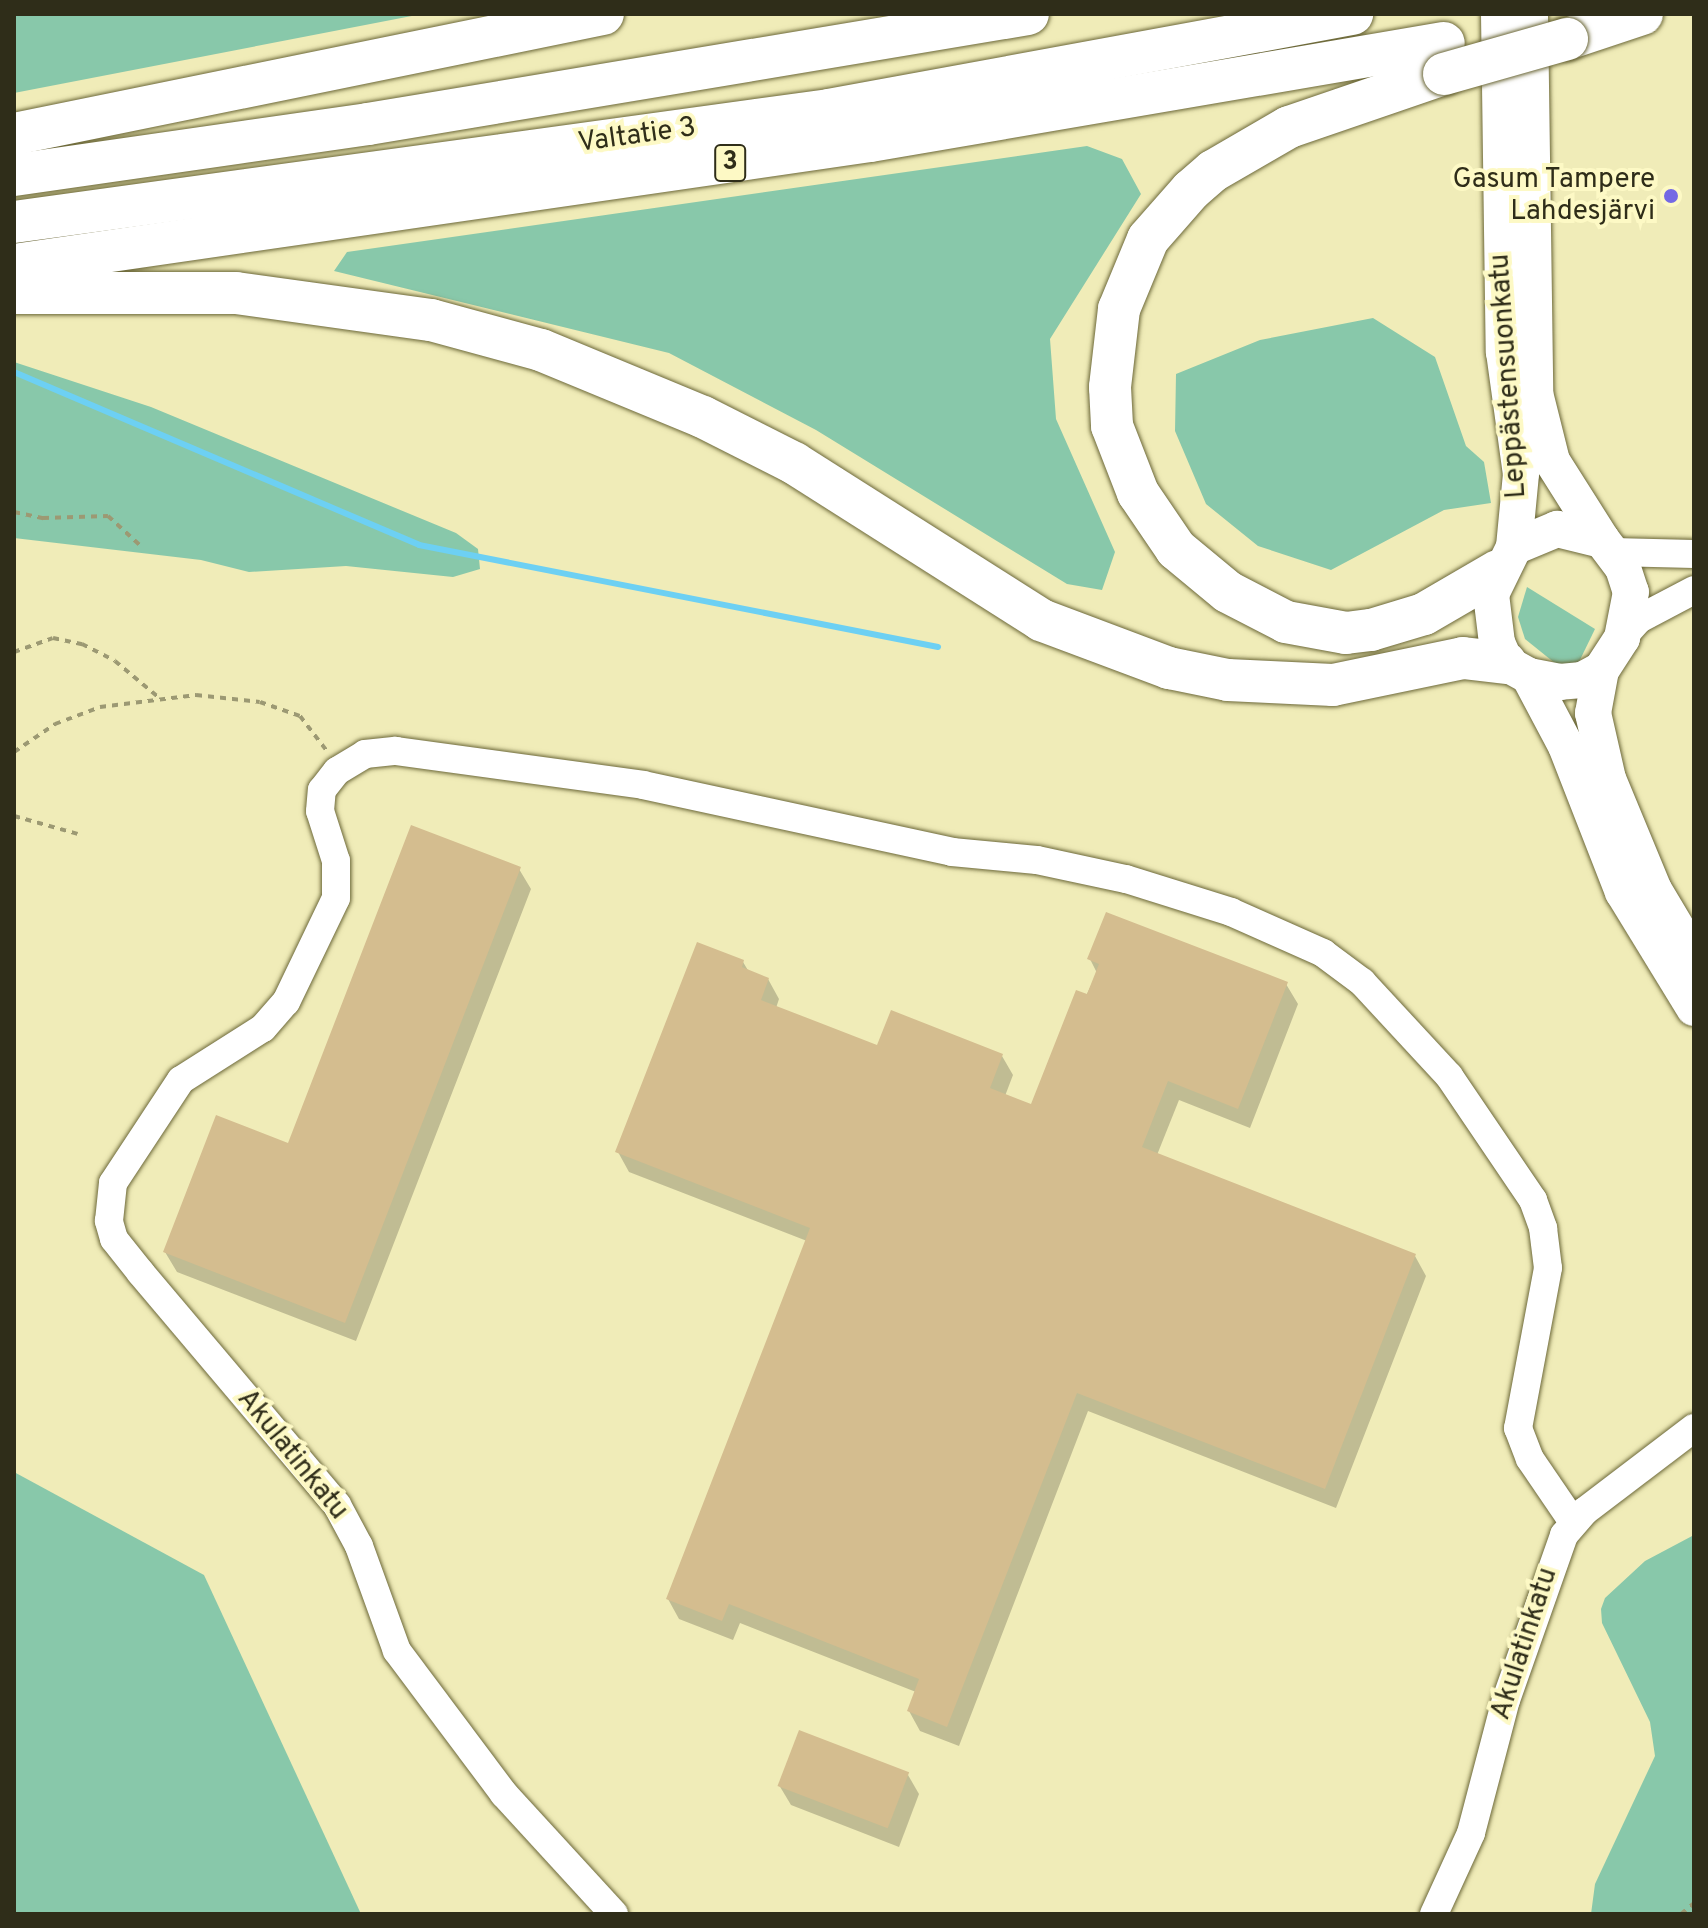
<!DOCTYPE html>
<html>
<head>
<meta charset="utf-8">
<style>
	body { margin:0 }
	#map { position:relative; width:1708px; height:1928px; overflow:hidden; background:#f0ecb8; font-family:Overpass,sans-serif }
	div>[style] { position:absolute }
	.green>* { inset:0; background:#88c8aa }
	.shadow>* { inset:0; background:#0003 }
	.stream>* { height:6px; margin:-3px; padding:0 3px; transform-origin:3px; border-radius:3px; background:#6dd0f3 }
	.building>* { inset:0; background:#d4bd8f; transform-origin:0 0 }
	.path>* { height:4px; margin-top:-2px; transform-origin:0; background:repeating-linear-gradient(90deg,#9c9973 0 6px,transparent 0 12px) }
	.roads { filter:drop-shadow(0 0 2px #6c6839) drop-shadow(0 0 2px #6c6839) }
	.minor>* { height:28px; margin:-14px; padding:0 14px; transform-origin:14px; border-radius:14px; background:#fff }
	.major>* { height:36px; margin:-18px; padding:0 18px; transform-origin:18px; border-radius:18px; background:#fff }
	.highway>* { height:42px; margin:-21px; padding:0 21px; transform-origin:21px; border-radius:21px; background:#fff }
	.bridges { filter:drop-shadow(0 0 2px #6c6839) drop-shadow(0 0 2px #6c6839) }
	.highway-bridge>* { height:42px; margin:-21px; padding:0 21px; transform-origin:21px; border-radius:21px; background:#fff }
	.dots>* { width:22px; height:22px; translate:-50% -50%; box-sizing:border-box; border:4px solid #fdf9c5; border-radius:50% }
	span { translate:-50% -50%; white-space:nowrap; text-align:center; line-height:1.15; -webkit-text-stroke:8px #fdf9c5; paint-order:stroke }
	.shield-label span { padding:2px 6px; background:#fdf9c5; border:2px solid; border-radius:6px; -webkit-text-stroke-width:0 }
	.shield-label { font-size:26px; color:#2f2d19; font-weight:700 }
	.street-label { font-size:28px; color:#2f2d19 }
	.poi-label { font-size:28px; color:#2f2d19 }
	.right { translate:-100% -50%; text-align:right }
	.frame { position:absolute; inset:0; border:16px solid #2f2d19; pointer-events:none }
</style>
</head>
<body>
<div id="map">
	<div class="green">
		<i style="clip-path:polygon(14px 14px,422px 14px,14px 93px)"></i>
		<i style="clip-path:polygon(1087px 146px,1122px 159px,1141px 194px,1050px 339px,1056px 419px,1115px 552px,1102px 590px,1067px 584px,816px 430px,669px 353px,334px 271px,347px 252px)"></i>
		<i style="clip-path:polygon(1373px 318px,1435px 357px,1466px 446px,1484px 462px,1491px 503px,1444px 510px,1331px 570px,1258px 546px,1206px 504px,1175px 431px,1176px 374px,1260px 340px)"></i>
		<i style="clip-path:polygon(14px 362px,151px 407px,456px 533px,478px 549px,480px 569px,453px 577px,346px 566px,249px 572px,201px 560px,14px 538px)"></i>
		<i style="clip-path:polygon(1527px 587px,1595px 629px,1578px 664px,1556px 664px,1525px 639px,1518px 617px)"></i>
		<i style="clip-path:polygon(14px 1472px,204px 1575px,361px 1914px,14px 1914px)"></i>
		<i style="clip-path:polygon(1694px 1535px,1694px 1914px,1591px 1914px,1595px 1884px,1655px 1756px,1650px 1722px,1602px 1623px,1601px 1609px,1605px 1598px,1645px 1561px)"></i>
	</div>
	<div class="shadow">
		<i style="clip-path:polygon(519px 869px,531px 889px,356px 1341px,177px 1272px,165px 1252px,289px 1146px)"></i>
		<i style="clip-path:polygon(1090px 959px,1286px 984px,1298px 1004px,1250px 1128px,1179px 1100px,1157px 1155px,1415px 1256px,1426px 1276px,1336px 1508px,1088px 1411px,959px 1746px,920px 1731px,909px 1711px,916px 1692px,740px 1623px,733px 1640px,679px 1619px,668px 1599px,807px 1241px,629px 1172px,618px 1152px,743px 962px,749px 972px,768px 979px,779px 999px,776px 1008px,878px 1048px,1002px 1056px,1013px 1075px,1005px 1096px,1033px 1107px,1097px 973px)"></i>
		<i style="clip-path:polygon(908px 1775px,919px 1794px,899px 1847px,791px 1805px,779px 1785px)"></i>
	</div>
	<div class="stream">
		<i style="left:14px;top:372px;width:440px;rotate:23.1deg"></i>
		<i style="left:419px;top:545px;width:529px;rotate:11.12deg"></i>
	</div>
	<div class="building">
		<i style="clip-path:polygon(411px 825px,521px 867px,345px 1323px,163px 1252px,216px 1115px,288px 1143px)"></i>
		<i style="clip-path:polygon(1106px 912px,1288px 982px,1238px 1109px,1168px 1081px,1142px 1147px,1416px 1254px,1325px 1489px,1077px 1393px,947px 1727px,907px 1711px,919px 1679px,729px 1604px,722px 1621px,666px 1599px,810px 1228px,615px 1152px,697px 942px,744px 960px,742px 967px,769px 978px,761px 1000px,877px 1045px,891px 1010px,1003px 1054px,990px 1088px,1031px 1104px,1076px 990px,1087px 994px,1099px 964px,1087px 959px)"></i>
		<i style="left:799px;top:1730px;width:118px;height:60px;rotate:21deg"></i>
	</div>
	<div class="path">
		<i style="left:14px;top:512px;width:30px;rotate:12deg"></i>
		<i style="left:43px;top:518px;width:65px;rotate:-1.8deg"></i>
		<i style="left:108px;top:516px;width:47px;rotate:42.4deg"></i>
		<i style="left:14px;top:652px;width:41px;rotate:-19.7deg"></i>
		<i style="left:53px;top:638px;width:30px;rotate:12deg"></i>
		<i style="left:82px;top:644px;width:37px;rotate:27deg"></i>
		<i style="left:115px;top:661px;width:55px;rotate:39.8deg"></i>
		<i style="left:14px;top:752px;width:50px;rotate:-34.3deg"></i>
		<i style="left:55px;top:724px;width:48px;rotate:-20.7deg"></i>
		<i style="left:100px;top:707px;width:97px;rotate:-7.1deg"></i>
		<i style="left:196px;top:695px;width:64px;rotate:6.2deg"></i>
		<i style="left:260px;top:702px;width:42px;rotate:19.3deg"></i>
		<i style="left:300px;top:716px;width:44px;rotate:52.4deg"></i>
		<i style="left:14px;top:816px;width:66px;rotate:15.7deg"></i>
		<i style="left:1681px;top:1914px;width:17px;rotate:-40deg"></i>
	</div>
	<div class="roads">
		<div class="minor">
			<i style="left:1613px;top:552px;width:81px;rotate:1.4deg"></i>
			<i style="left:1622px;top:638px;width:25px;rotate:-48deg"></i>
			<i style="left:1639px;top:619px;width:62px;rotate:-27.8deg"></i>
			<i style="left:614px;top:1914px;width:163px;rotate:-132.5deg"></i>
			<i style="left:504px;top:1794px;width:179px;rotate:-126.8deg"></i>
			<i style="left:397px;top:1651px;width:112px;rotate:-109.9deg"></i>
			<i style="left:359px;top:1546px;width:47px;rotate:-118.2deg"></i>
			<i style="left:337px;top:1505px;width:304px;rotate:-130.2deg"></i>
			<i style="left:141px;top:1273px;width:43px;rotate:-128.5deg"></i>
			<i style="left:114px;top:1239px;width:19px;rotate:-106deg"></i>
			<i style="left:109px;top:1221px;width:38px;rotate:-84deg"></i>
			<i style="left:113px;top:1183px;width:123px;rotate:-56.6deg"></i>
			<i style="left:181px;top:1080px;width:97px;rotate:-32.4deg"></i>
			<i style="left:263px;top:1028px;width:35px;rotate:-49deg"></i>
			<i style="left:286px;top:1002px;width:115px;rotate:-64.3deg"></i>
			<i style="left:336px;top:898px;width:37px;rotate:-90deg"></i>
			<i style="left:336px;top:861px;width:52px;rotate:-107.7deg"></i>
			<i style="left:320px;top:811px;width:21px;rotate:-85deg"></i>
			<i style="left:322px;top:790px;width:24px;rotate:-52deg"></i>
			<i style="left:337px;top:771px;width:33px;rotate:-31deg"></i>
			<i style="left:365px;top:754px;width:31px;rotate:-6deg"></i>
			<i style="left:396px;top:751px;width:249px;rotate:7.8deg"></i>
			<i style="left:643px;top:785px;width:316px;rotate:12.2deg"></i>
			<i style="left:952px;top:852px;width:85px;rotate:5.4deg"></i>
			<i style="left:1037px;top:860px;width:91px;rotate:12.1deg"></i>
			<i style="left:1126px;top:879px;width:110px;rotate:17.4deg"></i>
			<i style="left:1231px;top:912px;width:101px;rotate:24deg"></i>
			<i style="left:1323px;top:953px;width:49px;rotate:36.6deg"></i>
			<i style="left:1362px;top:982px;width:128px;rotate:47.2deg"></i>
			<i style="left:1449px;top:1076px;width:150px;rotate:55.9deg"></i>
			<i style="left:1533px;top:1200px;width:30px;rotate:70deg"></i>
			<i style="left:1543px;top:1228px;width:40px;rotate:82.9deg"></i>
			<i style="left:1548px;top:1268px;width:163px;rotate:100.6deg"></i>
			<i style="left:1518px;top:1428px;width:33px;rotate:69deg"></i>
			<i style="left:1530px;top:1459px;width:76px;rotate:55.7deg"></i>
			<i style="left:1434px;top:1914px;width:89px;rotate:-65.4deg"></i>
			<i style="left:1471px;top:1833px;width:138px;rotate:-75.3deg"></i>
			<i style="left:1506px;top:1700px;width:175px;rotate:-70.6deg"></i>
			<i style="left:1564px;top:1535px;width:32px;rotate:-49deg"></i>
			<i style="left:1585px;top:1511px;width:137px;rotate:-37.3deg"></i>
		</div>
		<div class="major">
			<i style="left:1499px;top:14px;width:338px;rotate:89.2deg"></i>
			<i style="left:1504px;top:352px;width:123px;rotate:82.1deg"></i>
			<i style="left:1521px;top:474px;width:73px;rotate:95.5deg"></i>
			<i style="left:1530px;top:14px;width:379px;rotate:89.2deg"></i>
			<i style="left:1535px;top:393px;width:70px;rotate:76deg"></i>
			<i style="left:1552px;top:461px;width:93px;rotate:57.7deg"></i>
			<i style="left:1557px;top:529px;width:46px;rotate:13.7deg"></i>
			<i style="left:1602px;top:540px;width:35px;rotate:53deg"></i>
			<i style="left:1623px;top:568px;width:25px;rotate:72deg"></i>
			<i style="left:1631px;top:592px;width:47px;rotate:101.1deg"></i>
			<i style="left:1622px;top:638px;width:38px;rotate:123deg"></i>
			<i style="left:1601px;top:670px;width:21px;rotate:152deg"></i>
			<i style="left:1582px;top:680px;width:22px;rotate:175deg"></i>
			<i style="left:1560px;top:682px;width:32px;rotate:-169deg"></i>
			<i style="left:1529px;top:676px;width:26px;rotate:-151deg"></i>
			<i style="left:1506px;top:663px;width:22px;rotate:-114deg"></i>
			<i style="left:1497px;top:643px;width:49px;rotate:-97deg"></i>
			<i style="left:1491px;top:594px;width:52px;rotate:-63.9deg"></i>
			<i style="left:1514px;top:547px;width:47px;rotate:-22.7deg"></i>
			<i style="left:1601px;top:670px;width:44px;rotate:100.5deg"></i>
			<i style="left:1593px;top:713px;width:68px;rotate:77.2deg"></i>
			<i style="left:1608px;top:779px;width:120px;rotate:67.5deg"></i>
			<i style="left:1654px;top:890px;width:78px;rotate:59.2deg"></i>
			<i style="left:1529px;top:676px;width:79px;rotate:62.1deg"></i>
			<i style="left:1566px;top:746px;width:157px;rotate:68.7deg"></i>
			<i style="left:1623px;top:892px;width:136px;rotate:58.5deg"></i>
		</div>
		<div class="highway">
			<i style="left:1567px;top:39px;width:79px;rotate:-18.4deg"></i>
			<i style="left:1444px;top:74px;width:164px;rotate:161.1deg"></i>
			<i style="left:1289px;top:127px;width:88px;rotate:149.9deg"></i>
			<i style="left:1213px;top:171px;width:29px;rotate:139deg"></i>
			<i style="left:1191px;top:190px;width:65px;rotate:131.3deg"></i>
			<i style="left:1148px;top:239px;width:76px;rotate:112.5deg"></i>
			<i style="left:1119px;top:309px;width:79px;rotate:96.6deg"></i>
			<i style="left:1110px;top:387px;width:39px;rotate:87deg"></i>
			<i style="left:1112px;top:426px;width:72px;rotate:68.8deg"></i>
			<i style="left:1138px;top:493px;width:68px;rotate:55.8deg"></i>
			<i style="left:1176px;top:549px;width:67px;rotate:39.6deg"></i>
			<i style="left:1228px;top:592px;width:65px;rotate:27.3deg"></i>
			<i style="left:1286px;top:622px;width:61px;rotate:10.4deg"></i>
			<i style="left:1346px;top:633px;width:25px;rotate:-7deg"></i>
			<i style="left:1371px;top:630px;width:55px;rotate:-16.8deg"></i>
			<i style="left:1424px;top:614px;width:86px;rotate:-30.2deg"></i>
			<i style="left:14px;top:134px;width:601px;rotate:-11.52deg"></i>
			<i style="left:14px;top:175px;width:358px;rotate:-8.2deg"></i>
			<i style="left:368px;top:124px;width:669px;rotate:-9.46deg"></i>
			<i style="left:14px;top:222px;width:823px;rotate:-7.82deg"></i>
			<i style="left:829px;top:110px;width:532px;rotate:-10.4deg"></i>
			<i style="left:14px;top:265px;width:865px;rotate:-8.24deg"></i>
			<i style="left:870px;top:141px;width:582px;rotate:-9.69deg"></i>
			<i style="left:14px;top:293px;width:222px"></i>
			<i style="left:236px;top:293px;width:197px;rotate:7.9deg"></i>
			<i style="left:431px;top:320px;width:114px;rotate:15.3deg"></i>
			<i style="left:541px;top:350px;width:175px;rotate:22.5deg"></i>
			<i style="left:703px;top:417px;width:102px;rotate:26.8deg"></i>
			<i style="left:794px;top:463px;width:293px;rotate:32.4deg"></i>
			<i style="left:1041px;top:620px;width:137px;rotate:20.6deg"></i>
			<i style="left:1169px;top:668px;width:60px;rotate:11.5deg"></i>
			<i style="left:1228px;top:680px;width:105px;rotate:2.7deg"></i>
			<i style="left:1333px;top:685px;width:133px;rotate:-11.7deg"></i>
			<i style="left:1463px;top:658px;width:43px;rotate:6.6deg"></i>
		</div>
	</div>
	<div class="bridges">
		<div class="highway-bridge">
			<i style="left:1444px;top:74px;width:128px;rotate:-15.9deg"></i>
		</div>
	</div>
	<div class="dots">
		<i style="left:1671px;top:196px;background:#7469e4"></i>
	</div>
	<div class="shield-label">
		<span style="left:730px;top:163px">3</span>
	</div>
	<div class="street-label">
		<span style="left:637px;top:136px;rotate:-8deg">Valtatie 3</span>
		<span style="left:1509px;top:376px;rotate:-94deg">Leppästensuonkatu</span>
		<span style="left:292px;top:1455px;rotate:51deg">Akulatinkatu</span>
		<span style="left:1525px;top:1644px;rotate:-72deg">Akulatinkatu</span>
	</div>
	<div class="poi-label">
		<span class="right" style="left:1655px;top:196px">Gasum Tampere<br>Lahdesjärvi</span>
	</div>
	<div class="frame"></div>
</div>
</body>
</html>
